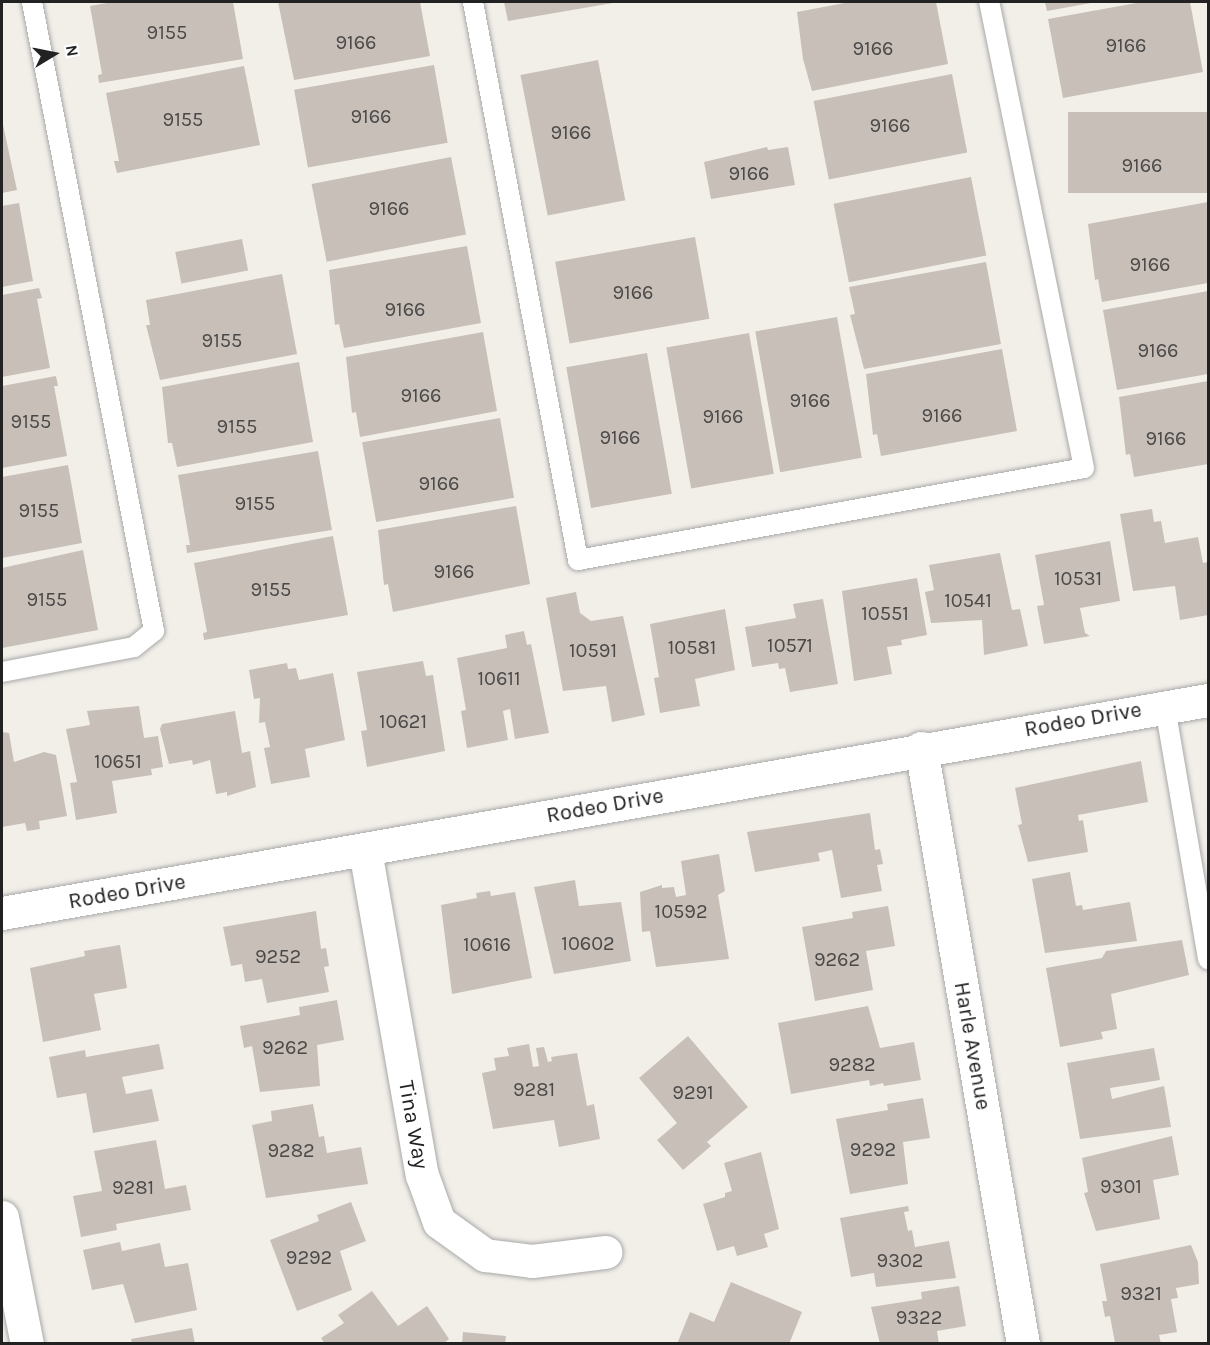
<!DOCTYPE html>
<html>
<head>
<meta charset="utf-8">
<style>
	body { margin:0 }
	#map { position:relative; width:1210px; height:1345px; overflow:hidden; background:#f2efe9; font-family:Karla,sans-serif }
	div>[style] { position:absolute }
	.building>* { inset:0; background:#c7bfb8; transform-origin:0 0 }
	.roads { filter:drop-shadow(0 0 2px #a9a9a9) drop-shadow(0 0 2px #a9a9a9) }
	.lane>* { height:20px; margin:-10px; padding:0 10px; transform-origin:10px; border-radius:10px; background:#fff }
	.street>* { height:33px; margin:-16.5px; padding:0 16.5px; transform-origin:16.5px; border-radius:16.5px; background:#fff }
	span { translate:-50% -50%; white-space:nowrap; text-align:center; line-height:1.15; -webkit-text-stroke:4.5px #fff; paint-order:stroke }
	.number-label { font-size:20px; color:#4b4948 }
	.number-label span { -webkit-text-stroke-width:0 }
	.street-label { font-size:22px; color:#222 }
	.frame { position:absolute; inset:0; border:3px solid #222; pointer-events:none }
	.north { position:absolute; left:24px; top:24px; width:60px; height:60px; -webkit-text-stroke:4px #fff; paint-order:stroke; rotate:80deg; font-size:16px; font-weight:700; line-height:24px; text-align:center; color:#222 }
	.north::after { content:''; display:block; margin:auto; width:21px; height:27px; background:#222; clip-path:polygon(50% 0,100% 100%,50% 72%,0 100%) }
</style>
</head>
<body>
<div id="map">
	<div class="building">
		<i style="clip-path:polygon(113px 2px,233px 2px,243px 59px,99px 83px,98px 75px,102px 74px,90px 6px)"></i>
		<i style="clip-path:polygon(278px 2px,420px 2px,430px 56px,294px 80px)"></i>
		<i style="clip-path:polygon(504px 2px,613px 2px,613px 3px,508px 21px)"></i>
		<i style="clip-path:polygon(850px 2px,936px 2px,948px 64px,812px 91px,803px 59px,797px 12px)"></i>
		<i style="clip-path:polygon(1045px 2px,1090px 2px,1091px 3px,1047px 11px)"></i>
		<i style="clip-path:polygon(1142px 2px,1190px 2px,1203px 72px,1063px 98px,1048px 19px)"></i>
		<i style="left:598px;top:60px;width:143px;height:79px;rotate:79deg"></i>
		<i style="left:434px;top:65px;width:79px;height:142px;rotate:80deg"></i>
		<i style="clip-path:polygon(244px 66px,260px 145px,117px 173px,114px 161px,119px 161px,106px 93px)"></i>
		<i style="left:952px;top:74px;width:80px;height:141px;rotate:79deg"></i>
		<i style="left:1208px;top:112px;width:81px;height:140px;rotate:90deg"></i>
		<i style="clip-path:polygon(2px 120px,17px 190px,2px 193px)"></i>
		<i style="clip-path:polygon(767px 147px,768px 150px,788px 147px,795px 185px,711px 199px,704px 162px)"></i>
		<i style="left:451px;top:157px;width:79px;height:142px;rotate:79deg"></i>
		<i style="left:971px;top:177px;width:80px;height:140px;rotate:79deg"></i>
		<i style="clip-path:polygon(1208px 202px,1208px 283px,1102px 302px,1098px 279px,1095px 280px,1088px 224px)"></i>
		<i style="clip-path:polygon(19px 203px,33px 281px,2px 287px,2px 206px)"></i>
		<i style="left:695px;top:237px;width:83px;height:142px;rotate:80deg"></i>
		<i style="left:242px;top:239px;width:32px;height:68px;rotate:79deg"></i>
		<i style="clip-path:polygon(467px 246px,481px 323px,344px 348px,339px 324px,335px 325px,329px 270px)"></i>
		<i style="clip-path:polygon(986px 262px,1001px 344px,864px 369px,850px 315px,855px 314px,849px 287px)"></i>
		<i style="clip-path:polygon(282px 274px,297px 354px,160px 380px,146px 325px,150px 325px,146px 300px)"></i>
		<i style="clip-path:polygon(39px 288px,42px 298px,37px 299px,50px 368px,2px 377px,2px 295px)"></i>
		<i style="clip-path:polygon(1208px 291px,1208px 374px,1117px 390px,1103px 310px)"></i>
		<i style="left:837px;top:317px;width:143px;height:83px;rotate:80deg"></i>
		<i style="clip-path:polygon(483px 332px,497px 411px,360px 437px,356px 412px,352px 413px,346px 357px)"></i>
		<i style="left:749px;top:333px;width:143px;height:84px;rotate:80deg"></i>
		<i style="clip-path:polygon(1002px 349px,1017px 431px,881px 456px,877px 434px,873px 435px,866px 374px)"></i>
		<i style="left:647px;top:353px;width:143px;height:82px;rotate:80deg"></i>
		<i style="clip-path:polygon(299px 362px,313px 442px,177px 467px,172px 443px,168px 443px,162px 387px)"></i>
		<i style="clip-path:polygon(56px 376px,58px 386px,54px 386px,67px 456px,2px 468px,2px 386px)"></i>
		<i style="clip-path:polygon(1208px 381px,1208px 464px,1134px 477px,1130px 454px,1126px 455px,1119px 397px)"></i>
		<i style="left:500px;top:418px;width:81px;height:140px;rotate:80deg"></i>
		<i style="clip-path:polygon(318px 451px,332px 530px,187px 553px,186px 545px,190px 545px,178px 475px)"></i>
		<i style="clip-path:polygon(68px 465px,82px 543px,2px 558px,2px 477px)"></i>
		<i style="clip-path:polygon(516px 506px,530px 584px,393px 612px,388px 584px,384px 585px,378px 530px)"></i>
		<i style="clip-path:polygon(1152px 509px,1154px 522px,1161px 521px,1165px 543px,1198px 537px,1203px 563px,1208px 562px,1208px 615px,1180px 620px,1175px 586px,1133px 591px,1120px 514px)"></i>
		<i style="clip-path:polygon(333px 536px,348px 615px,204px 640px,203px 633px,207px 632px,194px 563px)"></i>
		<i style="clip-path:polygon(1110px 541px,1120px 601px,1080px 608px,1085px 633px,1090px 636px,1044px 644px,1037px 606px,1044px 605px,1035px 555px)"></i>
		<i style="clip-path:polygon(83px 550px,98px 630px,2px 648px,2px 568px)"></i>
		<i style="clip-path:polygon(1000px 553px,1012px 610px,1020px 609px,1028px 646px,984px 655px,982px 620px,931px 623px,925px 592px,934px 590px,929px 565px)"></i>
		<i style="clip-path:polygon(917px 578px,927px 635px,901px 640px,902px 645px,887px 647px,892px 674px,854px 681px,842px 591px)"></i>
		<i style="clip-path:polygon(576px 592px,580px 613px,591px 621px,623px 616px,645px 715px,612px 722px,606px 686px,563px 691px,546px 598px)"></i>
		<i style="clip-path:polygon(823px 599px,838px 684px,790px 692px,785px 668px,779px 669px,778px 663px,752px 667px,745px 627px,796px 618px,793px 604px)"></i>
		<i style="clip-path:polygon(725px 609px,735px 670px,695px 679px,700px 706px,660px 713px,654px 678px,659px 677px,650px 624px)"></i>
		<i style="clip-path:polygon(524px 631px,527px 645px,531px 644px,549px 733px,515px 739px,510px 709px,503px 711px,508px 740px,467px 748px,461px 711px,466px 710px,457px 658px,507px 648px,505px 635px)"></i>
		<i style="clip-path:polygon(423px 661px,426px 676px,433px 675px,445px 751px,367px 767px,361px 731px,367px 730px,357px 672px)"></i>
		<i style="clip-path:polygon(287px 663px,288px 669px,296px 668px,299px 680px,333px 673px,345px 740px,305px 749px,310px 777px,271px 784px,264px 748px,270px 747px,265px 722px,259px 723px,260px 698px,254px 699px,249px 670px)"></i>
		<i style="clip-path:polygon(139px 706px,144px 738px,158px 736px,163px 767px,151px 769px,152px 775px,112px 781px,117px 813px,76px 820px,70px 783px,77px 782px,66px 729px,90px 725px,87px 711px)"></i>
		<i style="clip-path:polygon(235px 711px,242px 753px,250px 751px,256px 787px,227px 796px,227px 792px,216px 794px,210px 760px,193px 765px,192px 760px,169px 764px,160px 729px,162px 724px)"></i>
		<i style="clip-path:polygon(2px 732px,9px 733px,14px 762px,44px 752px,56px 755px,67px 816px,39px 821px,40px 829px,27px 831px,25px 823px,2px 827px)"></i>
		<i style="clip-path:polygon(1141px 761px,1148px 802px,1078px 815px,1079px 821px,1083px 820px,1088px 852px,1028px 862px,1018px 825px,1022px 824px,1015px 788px)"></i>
		<i style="clip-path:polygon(870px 813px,875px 850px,880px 849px,883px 864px,877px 865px,882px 891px,841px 898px,832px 850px,818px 853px,820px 861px,755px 872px,747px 832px)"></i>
		<i style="clip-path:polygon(719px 854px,725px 891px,718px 895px,729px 959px,656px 967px,650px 931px,642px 932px,640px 892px,662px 885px,662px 888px,674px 887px,676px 897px,686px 895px,681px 861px)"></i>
		<i style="clip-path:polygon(1070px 872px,1076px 906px,1082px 905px,1083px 910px,1130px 902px,1137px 941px,1045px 953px,1032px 879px)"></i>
		<i style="clip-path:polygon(575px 880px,579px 906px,621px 902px,631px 961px,554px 974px,534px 887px)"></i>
		<i style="clip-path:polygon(490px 891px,491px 896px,515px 892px,532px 978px,452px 994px,441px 905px,477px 898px,476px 893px)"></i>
		<i style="clip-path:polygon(888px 906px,895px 946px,866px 951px,873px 990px,815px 1001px,802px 927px,853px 918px,852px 912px)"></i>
		<i style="clip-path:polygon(316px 911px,321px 949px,326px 948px,329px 966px,324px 967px,329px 992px,267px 1003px,262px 979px,245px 982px,242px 964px,231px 966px,223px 927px)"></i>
		<i style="clip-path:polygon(1182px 940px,1189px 975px,1111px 994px,1117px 1029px,1101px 1032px,1103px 1039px,1060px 1047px,1046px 968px,1102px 958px,1106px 951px)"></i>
		<i style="clip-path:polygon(120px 945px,127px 988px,94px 994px,101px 1030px,43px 1042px,30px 968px,85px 956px,84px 951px)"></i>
		<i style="clip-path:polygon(337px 1000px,344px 1040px,317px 1045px,320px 1086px,260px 1092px,252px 1046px,244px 1048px,240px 1026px,300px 1015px,299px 1007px)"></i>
		<i style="clip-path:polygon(868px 1006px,880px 1048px,914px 1042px,921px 1080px,884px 1086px,883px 1083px,870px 1086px,869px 1080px,791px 1094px,778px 1023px)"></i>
		<i style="clip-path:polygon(688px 1036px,748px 1107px,707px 1142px,711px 1146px,683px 1170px,657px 1140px,677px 1123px,639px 1078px)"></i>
		<i style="clip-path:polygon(159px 1044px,164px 1069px,122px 1077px,126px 1094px,152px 1089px,159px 1121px,93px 1133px,86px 1093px,57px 1098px,49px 1057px,85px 1050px,86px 1057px)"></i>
		<i style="clip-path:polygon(529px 1044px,533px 1067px,539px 1066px,536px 1048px,544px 1047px,548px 1062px,552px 1061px,551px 1057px,577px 1053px,587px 1106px,594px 1104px,600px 1139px,559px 1147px,554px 1120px,493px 1129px,482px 1073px,496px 1070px,494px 1058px,509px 1056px,507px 1048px)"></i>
		<i style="clip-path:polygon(1154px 1048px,1160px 1080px,1110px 1088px,1112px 1099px,1164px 1086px,1171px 1127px,1080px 1139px,1067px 1063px)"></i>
		<i style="clip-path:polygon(923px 1098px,930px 1138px,903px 1142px,908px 1184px,850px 1194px,836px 1119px,888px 1110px,887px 1104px)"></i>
		<i style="clip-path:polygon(313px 1104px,319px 1137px,324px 1136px,327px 1153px,361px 1147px,368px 1184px,266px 1198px,252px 1125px,272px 1121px,271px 1111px)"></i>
		<i style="clip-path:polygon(1172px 1136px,1179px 1175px,1153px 1180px,1160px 1219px,1096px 1231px,1084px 1193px,1088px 1192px,1082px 1158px)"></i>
		<i style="clip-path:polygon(156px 1140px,165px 1189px,186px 1185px,191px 1210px,116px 1224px,117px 1230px,81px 1237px,73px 1196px,102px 1191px,94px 1151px)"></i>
		<i style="clip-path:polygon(761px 1152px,779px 1229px,764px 1234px,768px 1247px,737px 1256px,734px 1246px,717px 1251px,703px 1204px,725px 1197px,725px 1193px,732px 1191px,724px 1163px)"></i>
		<i style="clip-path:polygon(351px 1202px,366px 1241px,340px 1251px,352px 1290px,297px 1311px,270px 1240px,319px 1221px,317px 1215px)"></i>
		<i style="clip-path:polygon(908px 1206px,909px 1211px,904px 1212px,908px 1231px,912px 1230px,915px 1247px,949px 1241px,956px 1278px,876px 1287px,874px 1273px,851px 1277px,840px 1218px)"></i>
		<i style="clip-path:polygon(120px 1242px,122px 1251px,160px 1243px,165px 1267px,188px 1263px,197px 1310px,135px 1323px,123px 1284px,92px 1290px,83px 1250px)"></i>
		<i style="clip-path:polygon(1191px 1245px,1198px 1262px,1199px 1284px,1176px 1288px,1178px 1298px,1171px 1299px,1177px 1332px,1159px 1335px,1161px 1344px,1115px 1343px,1110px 1316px,1105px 1317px,1102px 1301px,1107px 1301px,1100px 1264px)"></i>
		<i style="clip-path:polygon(731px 1282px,802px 1312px,789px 1344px,677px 1344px,690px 1312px,714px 1322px)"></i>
		<i style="clip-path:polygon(959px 1286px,966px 1326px,937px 1331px,939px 1344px,880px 1344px,871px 1307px,922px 1299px,921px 1292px)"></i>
		<i style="clip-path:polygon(372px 1291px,398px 1326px,427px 1306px,449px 1339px,443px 1344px,325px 1344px,321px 1338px,344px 1323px,338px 1315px)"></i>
		<i style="clip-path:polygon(192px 1328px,195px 1344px,132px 1344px,131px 1339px)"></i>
		<i style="clip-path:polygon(463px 1332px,506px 1336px,505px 1344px,462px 1344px)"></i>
	</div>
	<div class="roads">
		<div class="lane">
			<i style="left:473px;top:2px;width:568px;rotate:79.34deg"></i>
			<i style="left:578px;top:560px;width:514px;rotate:-10.3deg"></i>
			<i style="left:1084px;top:468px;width:476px;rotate:-101.5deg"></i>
			<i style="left:2px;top:672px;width:134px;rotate:-10.7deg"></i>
			<i style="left:134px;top:647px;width:26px;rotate:-39deg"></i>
			<i style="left:154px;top:631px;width:641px;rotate:-100.98deg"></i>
			<i style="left:1165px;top:707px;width:256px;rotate:80.3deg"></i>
		</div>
		<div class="street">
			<i style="left:921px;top:748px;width:605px;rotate:80.29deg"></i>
			<i style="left:365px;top:850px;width:330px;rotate:80.1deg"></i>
			<i style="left:422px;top:1175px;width:50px;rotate:70.1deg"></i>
			<i style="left:439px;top:1222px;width:57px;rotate:35.7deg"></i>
			<i style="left:485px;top:1255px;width:47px;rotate:7.3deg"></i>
			<i style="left:532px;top:1261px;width:74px;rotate:-7deg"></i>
			<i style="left:2px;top:913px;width:1225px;rotate:-10.02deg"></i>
			<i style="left:2px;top:1217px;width:129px;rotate:78.9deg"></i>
		</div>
	</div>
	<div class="number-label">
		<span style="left:167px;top:32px">9155</span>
		<span style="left:356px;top:42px">9166</span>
		<span style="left:1126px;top:45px">9166</span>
		<span style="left:873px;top:48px">9166</span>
		<span style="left:371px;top:116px">9166</span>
		<span style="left:183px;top:119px">9155</span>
		<span style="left:890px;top:125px">9166</span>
		<span style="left:571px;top:132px">9166</span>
		<span style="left:1142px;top:165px">9166</span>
		<span style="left:749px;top:173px">9166</span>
		<span style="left:389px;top:208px">9166</span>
		<span style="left:1150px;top:264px">9166</span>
		<span style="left:633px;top:292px">9166</span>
		<span style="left:405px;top:309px">9166</span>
		<span style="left:222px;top:340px">9155</span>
		<span style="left:1158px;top:350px">9166</span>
		<span style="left:421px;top:395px">9166</span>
		<span style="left:810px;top:400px">9166</span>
		<span style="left:942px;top:415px">9166</span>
		<span style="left:723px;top:416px">9166</span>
		<span style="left:31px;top:421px">9155</span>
		<span style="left:237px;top:426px">9155</span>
		<span style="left:620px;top:437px">9166</span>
		<span style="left:1166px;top:438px">9166</span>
		<span style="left:439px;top:483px">9166</span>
		<span style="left:255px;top:503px">9155</span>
		<span style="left:39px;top:510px">9155</span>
		<span style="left:454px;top:571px">9166</span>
		<span style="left:1078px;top:578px">10531</span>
		<span style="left:271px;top:589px">9155</span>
		<span style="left:47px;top:599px">9155</span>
		<span style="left:968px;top:600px">10541</span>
		<span style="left:885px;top:613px">10551</span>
		<span style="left:790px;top:645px">10571</span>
		<span style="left:692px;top:647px">10581</span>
		<span style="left:593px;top:650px">10591</span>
		<span style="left:499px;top:678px">10611</span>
		<span style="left:403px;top:721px">10621</span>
		<span style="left:118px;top:761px">10651</span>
		<span style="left:681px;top:911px">10592</span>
		<span style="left:588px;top:943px">10602</span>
		<span style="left:487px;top:944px">10616</span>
		<span style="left:278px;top:956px">9252</span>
		<span style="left:837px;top:959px">9262</span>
		<span style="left:285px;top:1047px">9262</span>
		<span style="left:852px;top:1064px">9282</span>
		<span style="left:534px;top:1089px">9281</span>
		<span style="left:693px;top:1092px">9291</span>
		<span style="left:873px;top:1149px">9292</span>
		<span style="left:291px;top:1150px">9282</span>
		<span style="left:1121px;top:1186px">9301</span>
		<span style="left:133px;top:1187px">9281</span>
		<span style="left:309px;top:1257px">9292</span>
		<span style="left:900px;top:1260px">9302</span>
		<span style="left:1141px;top:1293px">9321</span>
		<span style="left:919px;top:1317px">9322</span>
	</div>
	<div class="street-label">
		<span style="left:1083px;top:720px;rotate:-10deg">Rodeo Drive</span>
		<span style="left:605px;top:806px;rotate:-10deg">Rodeo Drive</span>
		<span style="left:127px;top:892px;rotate:-10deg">Rodeo Drive</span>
		<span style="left:972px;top:1046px;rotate:80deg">Harle Avenue</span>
		<span style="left:413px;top:1125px;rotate:80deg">Tina Way</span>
	</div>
	<div class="frame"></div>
	<div class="north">N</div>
</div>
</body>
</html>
